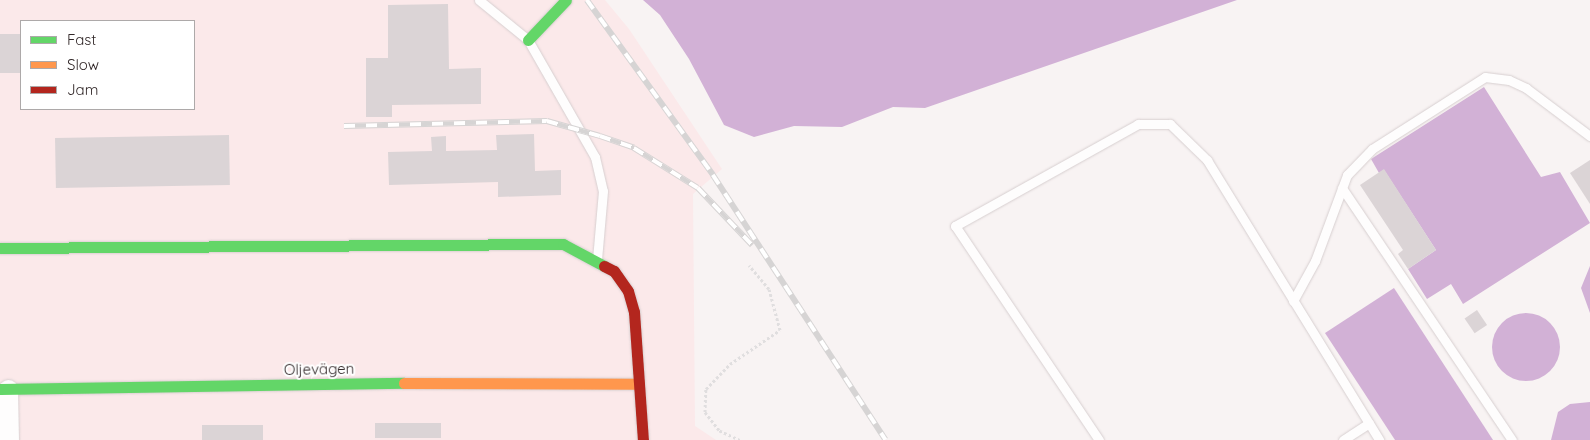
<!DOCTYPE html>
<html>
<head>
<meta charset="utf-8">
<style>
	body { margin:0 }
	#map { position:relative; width:1590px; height:440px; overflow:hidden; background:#f8f3f3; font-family:Quicksand,sans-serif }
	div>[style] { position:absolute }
	.built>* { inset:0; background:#fbe9ea }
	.water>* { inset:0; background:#d2b1d6 }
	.round { border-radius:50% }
	.building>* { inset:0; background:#dbd4d6; transform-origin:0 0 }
	.path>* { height:3px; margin-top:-1.5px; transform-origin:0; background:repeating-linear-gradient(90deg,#e0dedf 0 2.5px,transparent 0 5px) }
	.roads { filter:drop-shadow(0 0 1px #d7cfd0) drop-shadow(0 0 1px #d7cfd0) }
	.lane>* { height:9px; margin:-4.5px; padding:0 4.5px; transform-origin:4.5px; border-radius:4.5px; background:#fefdfd }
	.street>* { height:19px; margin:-9.5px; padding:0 9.5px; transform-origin:9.5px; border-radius:9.5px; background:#fefdfd }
	.fast>* { height:11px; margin:-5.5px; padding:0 5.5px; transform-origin:5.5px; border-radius:5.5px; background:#63d668 }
	.slow>* { height:11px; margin:-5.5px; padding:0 5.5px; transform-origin:5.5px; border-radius:5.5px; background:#ff974d }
	.jam>* { height:11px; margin:-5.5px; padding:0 5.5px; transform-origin:5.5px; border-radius:5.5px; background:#b3261e }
	.rail>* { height:5.5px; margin-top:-2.75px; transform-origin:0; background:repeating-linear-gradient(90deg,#fff 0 11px,#d6d4d4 0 22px); box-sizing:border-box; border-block:1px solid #d6d4d4 }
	span { translate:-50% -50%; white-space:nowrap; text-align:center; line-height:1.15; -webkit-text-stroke:4px #fff; paint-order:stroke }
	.street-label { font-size:15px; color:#322829 }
	.legend { position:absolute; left:20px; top:20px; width:175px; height:90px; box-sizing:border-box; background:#fff; border:1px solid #ada9a9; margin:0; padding:6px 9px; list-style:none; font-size:15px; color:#322829 }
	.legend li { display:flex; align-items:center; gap:10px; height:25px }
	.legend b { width:25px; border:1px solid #ada9a9 }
</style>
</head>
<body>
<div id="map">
	<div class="built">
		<i style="clip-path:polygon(evenodd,0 0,605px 0,629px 29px,722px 169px,693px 194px,695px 426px,716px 440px,0 440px,0 0,21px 21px,194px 21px,194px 109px,21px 109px,21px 21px)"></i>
	</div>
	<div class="water">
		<i style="clip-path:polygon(643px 0,1237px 0,925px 108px,893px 107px,842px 127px,794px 126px,754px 137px,724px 125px,689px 59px,660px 15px)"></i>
		<i style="clip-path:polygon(1484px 87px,1541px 177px,1560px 172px,1590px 223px,1463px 304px,1451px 284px,1427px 299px,1408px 269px,1436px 250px,1384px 170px,1379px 173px,1371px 159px)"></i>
		<i style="clip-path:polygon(1590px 266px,1590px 313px,1581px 288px)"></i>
		<i style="clip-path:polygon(1394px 288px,1493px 440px,1395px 440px,1325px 333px)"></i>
		<i class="round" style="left:1492px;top:313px;width:68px;height:68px"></i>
		<i style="clip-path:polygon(1590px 402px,1590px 440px,1551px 440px,1558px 412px,1570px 404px)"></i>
	</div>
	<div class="building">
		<i style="clip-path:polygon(448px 4px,449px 69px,481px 68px,481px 104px,392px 105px,392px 117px,366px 117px,366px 58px,388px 58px,388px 5px)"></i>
		<i style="left:0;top:34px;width:21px;height:39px"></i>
		<i style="clip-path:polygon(534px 134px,535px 171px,561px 170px,561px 195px,498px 197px,498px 182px,389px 185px,388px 152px,432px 151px,431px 137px,446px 136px,446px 151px,497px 150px,496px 135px)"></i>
		<i style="left:229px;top:135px;width:50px;height:174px;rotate:89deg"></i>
		<i style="clip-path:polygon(1590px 160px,1590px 204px,1570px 173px)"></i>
		<i style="clip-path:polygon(1384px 169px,1436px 250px,1408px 269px,1398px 254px,1403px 250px,1360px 185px)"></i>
		<i style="left:1477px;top:310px;width:18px;height:15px;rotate:56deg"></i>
		<i style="left:375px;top:423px;width:66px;height:15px"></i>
		<i style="left:263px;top:425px;width:15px;height:61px;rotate:90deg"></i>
	</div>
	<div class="path">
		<i style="left:740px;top:440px;width:23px;rotate:-155deg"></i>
		<i style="left:719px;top:430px;width:23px;rotate:-128deg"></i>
		<i style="left:705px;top:412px;width:23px;rotate:-88deg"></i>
		<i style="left:706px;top:389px;width:35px;rotate:-46deg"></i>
		<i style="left:730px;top:364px;width:60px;rotate:-34.2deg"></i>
		<i style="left:780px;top:330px;width:42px;rotate:-105deg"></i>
		<i style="left:769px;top:289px;width:31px;rotate:-130deg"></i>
	</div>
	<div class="roads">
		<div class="lane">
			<i style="left:479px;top:0;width:63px;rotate:39.2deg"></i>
			<i style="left:528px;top:40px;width:135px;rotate:60.2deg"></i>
			<i style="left:595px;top:157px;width:35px;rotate:77deg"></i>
			<i style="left:603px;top:191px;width:68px;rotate:95deg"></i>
			<i style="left:1342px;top:188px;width:304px;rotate:56deg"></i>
			<i style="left:1293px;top:301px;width:46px;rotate:-61.2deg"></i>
			<i style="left:1315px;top:261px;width:92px;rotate:-69.6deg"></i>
			<i style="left:1347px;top:175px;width:36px;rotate:-46deg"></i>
			<i style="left:1372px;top:149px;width:134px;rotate:-32.5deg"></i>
			<i style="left:1485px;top:77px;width:24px;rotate:7deg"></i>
			<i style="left:1509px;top:80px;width:19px;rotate:25deg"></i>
			<i style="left:1526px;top:88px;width:80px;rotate:36.9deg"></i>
			<i style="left:1099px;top:440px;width:258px;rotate:-123.9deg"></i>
			<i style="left:955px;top:226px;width:210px;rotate:-29.1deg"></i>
			<i style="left:1138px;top:124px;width:32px"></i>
			<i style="left:1170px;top:124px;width:52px;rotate:44.2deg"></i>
			<i style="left:1207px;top:160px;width:329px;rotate:58.4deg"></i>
			<i style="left:1343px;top:440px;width:31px;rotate:-33deg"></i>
		</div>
		<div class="street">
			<i style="left:8px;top:389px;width:51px;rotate:88.9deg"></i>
		</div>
		<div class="fast">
			<i style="left:528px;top:40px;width:55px;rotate:-46.5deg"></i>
			<i style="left:0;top:248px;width:563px;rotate:-0.41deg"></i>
			<i style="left:563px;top:244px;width:47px;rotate:28.2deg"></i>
			<i style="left:0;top:389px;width:404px;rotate:-0.9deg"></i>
		</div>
		<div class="slow">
			<i style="left:404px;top:383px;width:235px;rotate:0.2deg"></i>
		</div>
		<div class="jam">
			<i style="left:604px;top:266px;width:11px;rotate:27deg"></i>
			<i style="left:614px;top:271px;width:24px;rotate:55deg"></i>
			<i style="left:628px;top:291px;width:22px;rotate:74deg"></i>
			<i style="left:634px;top:312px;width:128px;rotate:86deg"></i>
		</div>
	</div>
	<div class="rail">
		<i style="left:587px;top:0;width:216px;rotate:54.2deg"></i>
		<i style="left:713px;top:175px;width:316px;rotate:56.9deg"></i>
		<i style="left:344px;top:126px;width:203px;rotate:-1.4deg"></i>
		<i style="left:547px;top:121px;width:55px;rotate:15.8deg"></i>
		<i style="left:600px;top:136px;width:36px;rotate:19deg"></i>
		<i style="left:634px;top:148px;width:75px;rotate:32deg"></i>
		<i style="left:698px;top:188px;width:79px;rotate:46.5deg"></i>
	</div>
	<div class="street-label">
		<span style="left:319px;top:369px;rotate:-1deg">Oljevägen</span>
	</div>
	<ul class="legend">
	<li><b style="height:6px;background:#63d668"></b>Fast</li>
	<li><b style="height:6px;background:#ff974d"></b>Slow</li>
	<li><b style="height:6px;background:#b3261e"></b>Jam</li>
	</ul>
</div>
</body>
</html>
